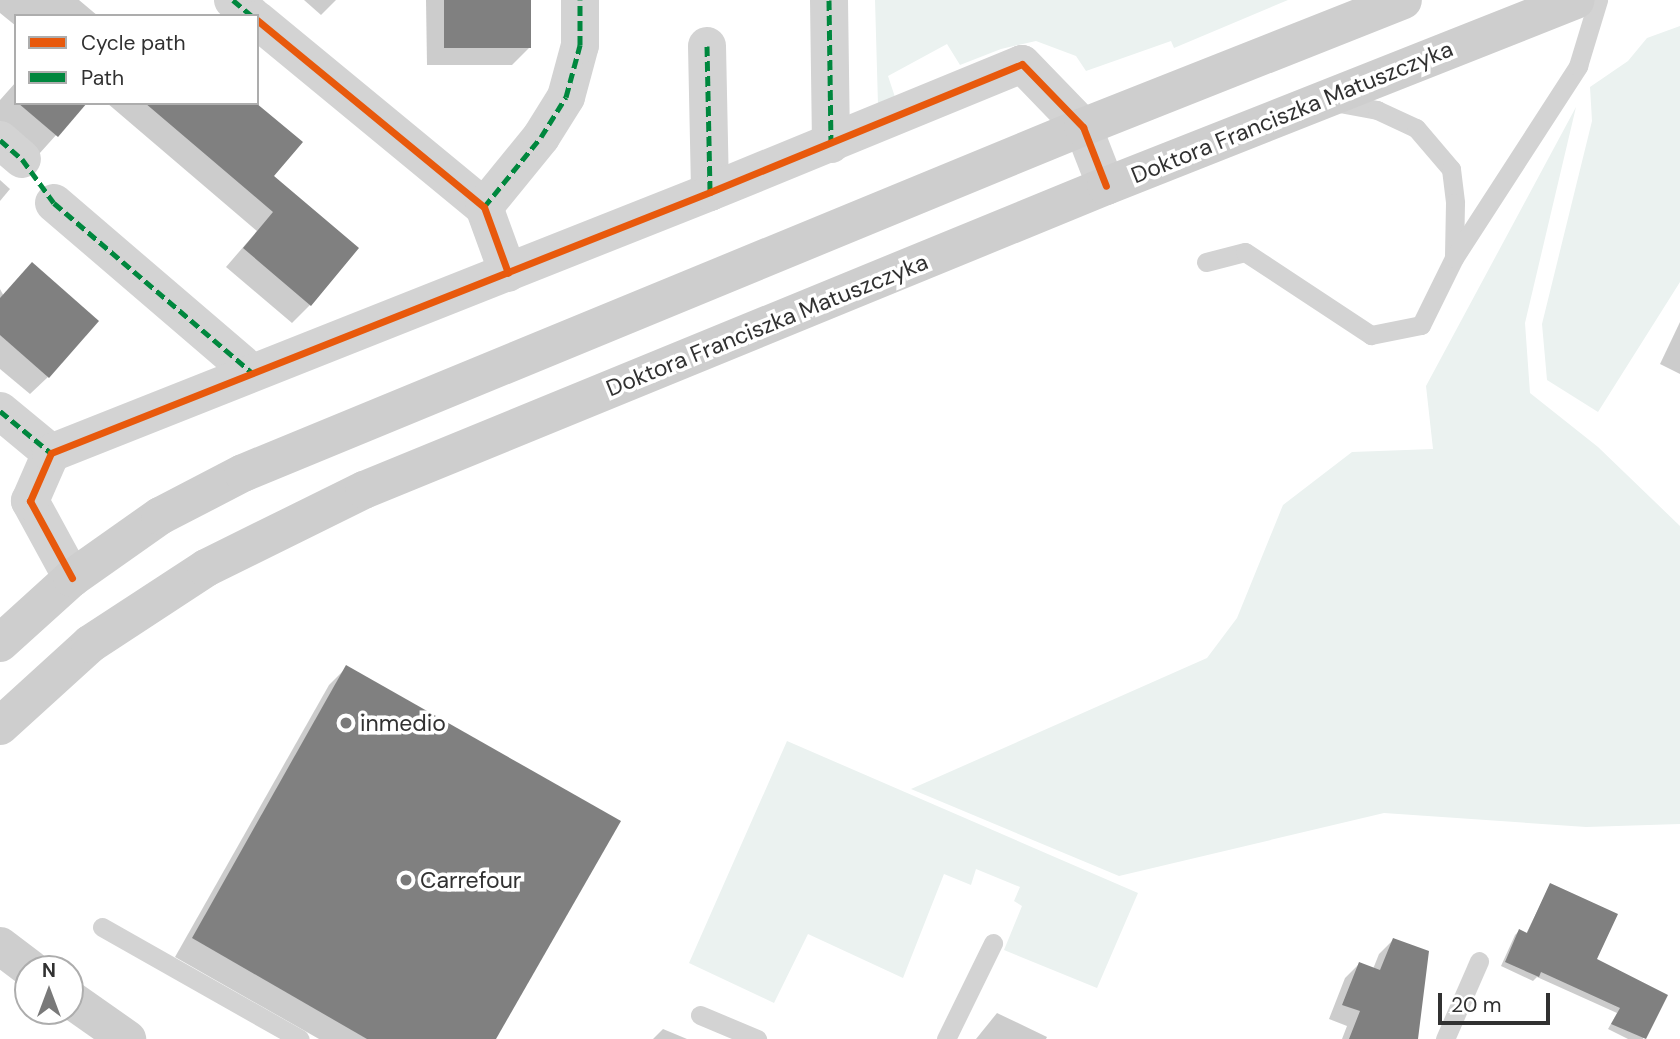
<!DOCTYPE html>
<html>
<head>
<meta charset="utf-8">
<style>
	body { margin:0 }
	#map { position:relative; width:1680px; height:1039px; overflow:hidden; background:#fff; font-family:"DM Sans",sans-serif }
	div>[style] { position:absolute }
	.green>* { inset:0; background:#ebf2f0 }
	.shadow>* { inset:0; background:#0003 }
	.building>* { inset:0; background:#808080; transform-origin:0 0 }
	.service>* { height:19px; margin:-9.5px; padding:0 9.5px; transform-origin:9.5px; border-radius:9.5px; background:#d3d3d3 }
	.minor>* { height:38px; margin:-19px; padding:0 19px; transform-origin:19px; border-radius:19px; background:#d3d3d3 }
	.secondary>* { height:38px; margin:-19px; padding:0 19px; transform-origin:19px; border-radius:19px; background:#cecece }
	.quiet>* { height:5px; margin-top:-2.5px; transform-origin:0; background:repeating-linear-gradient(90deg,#00873e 0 10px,transparent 0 15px) }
	.cycleway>* { height:7px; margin:-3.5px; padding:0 3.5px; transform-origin:3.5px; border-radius:3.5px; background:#e8590c }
	.dots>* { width:19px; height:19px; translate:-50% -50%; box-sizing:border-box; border:4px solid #fff; border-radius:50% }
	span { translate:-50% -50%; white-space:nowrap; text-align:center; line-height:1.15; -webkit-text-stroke:7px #fff; paint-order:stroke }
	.street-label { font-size:23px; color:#313131 }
	.poi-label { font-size:23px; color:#313131 }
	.left { translate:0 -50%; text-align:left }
	.legend { position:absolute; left:14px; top:14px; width:245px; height:91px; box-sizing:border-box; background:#fff; border:2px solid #adadad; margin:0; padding:9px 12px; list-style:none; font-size:21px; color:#313131 }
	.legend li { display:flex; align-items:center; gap:14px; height:35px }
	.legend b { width:35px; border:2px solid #adadad }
	.north { position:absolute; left:14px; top:955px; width:70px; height:70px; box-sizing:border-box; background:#fff; border:2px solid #adadad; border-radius:50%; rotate:0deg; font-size:19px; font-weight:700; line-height:28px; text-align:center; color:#313131 }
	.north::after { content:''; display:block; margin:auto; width:24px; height:32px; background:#797979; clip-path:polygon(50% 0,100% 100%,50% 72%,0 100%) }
	.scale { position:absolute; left:1438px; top:993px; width:112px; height:32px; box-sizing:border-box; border:4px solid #313131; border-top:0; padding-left:9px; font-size:21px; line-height:24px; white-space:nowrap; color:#313131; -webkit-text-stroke:5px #fff; paint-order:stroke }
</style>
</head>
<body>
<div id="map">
	<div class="green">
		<i style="clip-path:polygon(875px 0,1288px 0,1174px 48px,1171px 41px,1086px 71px,1076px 56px,1036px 41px,1001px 49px,960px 65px,947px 44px,888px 76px,895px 97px,878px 105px)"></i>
		<i style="clip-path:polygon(1680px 26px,1680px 282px,1598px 412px,1547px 380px,1542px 324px,1592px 121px,1590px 87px,1628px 61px,1647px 38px)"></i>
		<i style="clip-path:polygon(1576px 107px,1525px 323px,1530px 393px,1598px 447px,1680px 526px,1680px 824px,1586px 827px,1384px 813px,1119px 876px,911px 789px,1207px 658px,1237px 618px,1283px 505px,1352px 452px,1433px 449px,1426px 386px)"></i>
		<i style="clip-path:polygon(787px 741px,1138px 893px,1097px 988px,1004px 950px,1022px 906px,1014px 901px,1020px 887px,976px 869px,971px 885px,944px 874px,903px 978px,808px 934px,774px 1003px,689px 963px)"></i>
	</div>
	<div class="shadow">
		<i style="clip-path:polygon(0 0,79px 0,98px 16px,16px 16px,16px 26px,0 13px)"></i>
		<i style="clip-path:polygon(304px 0,336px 0,321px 15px)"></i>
		<i style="clip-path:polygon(426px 0,529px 0,530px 47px,512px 65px,427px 65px)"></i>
		<i style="clip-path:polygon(16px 82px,16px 103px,85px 103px,39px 154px,0 121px,0 100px)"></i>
		<i style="clip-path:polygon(107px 103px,254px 103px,310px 305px,292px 323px,226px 267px,257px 231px)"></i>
		<i style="clip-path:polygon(0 180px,10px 189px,0 201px)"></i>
		<i style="clip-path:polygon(0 289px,48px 377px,30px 394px,0 369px)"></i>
		<i style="clip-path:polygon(1680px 322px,1680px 374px,1660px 364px)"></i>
		<i style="clip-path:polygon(347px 667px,494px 1039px,319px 1039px,175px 957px,329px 685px)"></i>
		<i style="clip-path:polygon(1550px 885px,1595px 960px,1666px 996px,1643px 1039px,1628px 1039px,1608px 1029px,1617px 1013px,1537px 977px,1533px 981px,1501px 966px,1515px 935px,1519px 931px,1526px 934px)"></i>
		<i style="clip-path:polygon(1393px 940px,1408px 1039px,1342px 1039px,1347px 1026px,1329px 1019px,1345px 978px,1359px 964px,1373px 969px,1379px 954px)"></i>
		<i style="clip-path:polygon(997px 1013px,1047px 1037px,1046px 1039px,976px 1039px)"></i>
		<i style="clip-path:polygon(663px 1029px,687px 1039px,653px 1039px)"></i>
	</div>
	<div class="building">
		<i style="left:444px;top:0;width:87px;height:48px"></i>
		<i style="clip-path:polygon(18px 103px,87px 103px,58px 137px)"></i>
		<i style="clip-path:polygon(145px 103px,256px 103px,303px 142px,274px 176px,359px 248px,311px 306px,243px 248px,273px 212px)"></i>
		<i style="clip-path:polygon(32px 262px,99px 321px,49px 378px,0 335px,0 298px)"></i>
		<i style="clip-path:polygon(346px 665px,621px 821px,496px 1039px,367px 1039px,192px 938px)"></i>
		<i style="clip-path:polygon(1550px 883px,1618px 914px,1597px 959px,1668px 995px,1646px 1039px,1611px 1024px,1620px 1008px,1541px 972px,1539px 977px,1505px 962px,1519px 929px,1527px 933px)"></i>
		<i style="clip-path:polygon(1393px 938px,1429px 951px,1418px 1039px,1349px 1039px,1360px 1011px,1342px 1005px,1359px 962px,1380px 970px)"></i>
	</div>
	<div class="service">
		<i style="left:1334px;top:102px;width:44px;rotate:10.5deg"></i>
		<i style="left:1377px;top:110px;width:43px;rotate:24.8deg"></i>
		<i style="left:1416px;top:128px;width:54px;rotate:49.5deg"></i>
		<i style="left:1451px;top:169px;width:34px;rotate:83deg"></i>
		<i style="left:1455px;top:203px;width:54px;rotate:91.1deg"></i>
		<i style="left:1206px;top:262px;width:40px;rotate:-14.4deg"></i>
		<i style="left:1245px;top:252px;width:151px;rotate:33.4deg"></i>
		<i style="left:1371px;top:335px;width:51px;rotate:-11.3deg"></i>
		<i style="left:1421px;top:325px;width:75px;rotate:-63.8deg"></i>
		<i style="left:1454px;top:258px;width:229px;rotate:-57.1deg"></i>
		<i style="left:1578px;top:66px;width:69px;rotate:-73.1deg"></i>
		<i style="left:102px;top:927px;width:227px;rotate:29.5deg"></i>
		<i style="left:700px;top:1015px;width:62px;rotate:22.8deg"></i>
		<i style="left:946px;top:1039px;width:107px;rotate:-63.9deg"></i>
		<i style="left:1445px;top:1039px;width:85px;rotate:-66.4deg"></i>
	</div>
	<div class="minor">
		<i style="left:233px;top:0;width:25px;rotate:40deg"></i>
		<i style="left:829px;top:0;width:144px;rotate:89.2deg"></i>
		<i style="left:257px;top:20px;width:294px;rotate:39.5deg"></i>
		<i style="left:484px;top:207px;width:70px;rotate:70deg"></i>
		<i style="left:707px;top:46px;width:146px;rotate:88.8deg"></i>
		<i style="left:0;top:140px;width:29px;rotate:41deg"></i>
		<i style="left:54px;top:203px;width:260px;rotate:40.6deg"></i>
		<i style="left:484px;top:207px;width:90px;rotate:-50.8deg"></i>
		<i style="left:541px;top:137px;width:47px;rotate:-58deg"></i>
		<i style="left:566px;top:97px;width:54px;rotate:-74.9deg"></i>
		<i style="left:580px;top:45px;width:45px;rotate:-90deg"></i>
		<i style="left:0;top:411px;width:66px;rotate:39.5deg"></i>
		<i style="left:72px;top:578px;width:88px;rotate:-118.6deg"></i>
		<i style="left:30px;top:501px;width:52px;rotate:-66.4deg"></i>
		<i style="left:51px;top:453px;width:709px;rotate:-21.61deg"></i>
		<i style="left:710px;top:192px;width:337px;rotate:-22.3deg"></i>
		<i style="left:1022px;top:64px;width:88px;rotate:45.9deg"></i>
		<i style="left:1083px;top:127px;width:63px;rotate:68.7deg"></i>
	</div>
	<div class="secondary">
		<i style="left:0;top:643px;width:97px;rotate:-42.1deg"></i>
		<i style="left:72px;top:578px;width:108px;rotate:-35.2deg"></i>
		<i style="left:160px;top:516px;width:93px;rotate:-27.4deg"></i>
		<i style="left:243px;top:473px;width:908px;rotate:-22.39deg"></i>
		<i style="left:1083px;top:127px;width:344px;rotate:-21.6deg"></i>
		<i style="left:0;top:726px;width:122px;rotate:-42.3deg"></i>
		<i style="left:90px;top:644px;width:139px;rotate:-33.2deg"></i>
		<i style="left:206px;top:568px;width:176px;rotate:-26.3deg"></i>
		<i style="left:364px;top:490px;width:802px;rotate:-22.28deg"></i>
		<i style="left:1106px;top:186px;width:505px;rotate:-21.59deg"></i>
		<i style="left:0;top:946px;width:38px;rotate:37deg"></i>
		<i style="left:70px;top:999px;width:70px;rotate:35.1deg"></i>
	</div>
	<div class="quiet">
		<i style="left:233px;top:0;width:25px;rotate:40deg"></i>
		<i style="left:829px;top:0;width:144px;rotate:89.2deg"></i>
		<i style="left:707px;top:46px;width:146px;rotate:88.8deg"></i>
		<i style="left:0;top:140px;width:29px;rotate:41deg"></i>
		<i style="left:22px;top:159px;width:54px;rotate:54deg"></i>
		<i style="left:54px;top:203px;width:260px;rotate:40.6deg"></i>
		<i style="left:484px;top:207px;width:90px;rotate:-50.8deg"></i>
		<i style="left:541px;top:137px;width:47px;rotate:-58deg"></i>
		<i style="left:566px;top:97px;width:54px;rotate:-74.9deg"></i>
		<i style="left:580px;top:45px;width:45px;rotate:-90deg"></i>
		<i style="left:0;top:411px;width:66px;rotate:39.5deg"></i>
	</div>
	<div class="cycleway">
		<i style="left:257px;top:20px;width:294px;rotate:39.5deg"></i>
		<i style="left:484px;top:207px;width:70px;rotate:70deg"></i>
		<i style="left:72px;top:578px;width:88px;rotate:-118.6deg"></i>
		<i style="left:30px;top:501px;width:52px;rotate:-66.4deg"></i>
		<i style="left:51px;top:453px;width:709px;rotate:-21.61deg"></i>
		<i style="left:710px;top:192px;width:337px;rotate:-22.3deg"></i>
		<i style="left:1022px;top:64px;width:88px;rotate:45.9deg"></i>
		<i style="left:1083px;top:127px;width:63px;rotate:68.7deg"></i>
	</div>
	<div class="dots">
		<i style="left:346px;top:723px;background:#797979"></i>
		<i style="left:406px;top:880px;background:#797979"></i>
	</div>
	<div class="street-label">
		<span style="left:1292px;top:112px;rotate:-22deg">Doktora Franciszka Matuszczyka</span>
		<span style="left:767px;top:325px;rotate:-22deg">Doktora Franciszka Matuszczyka</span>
	</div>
	<div class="poi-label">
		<span class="left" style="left:360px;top:723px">inmedio</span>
		<span class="left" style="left:420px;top:880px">Carrefour</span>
	</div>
	<ul class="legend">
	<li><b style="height:9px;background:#e8590c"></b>Cycle path</li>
	<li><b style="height:9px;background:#00873e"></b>Path</li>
	</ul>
	<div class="north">N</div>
	<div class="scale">20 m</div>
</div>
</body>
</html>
